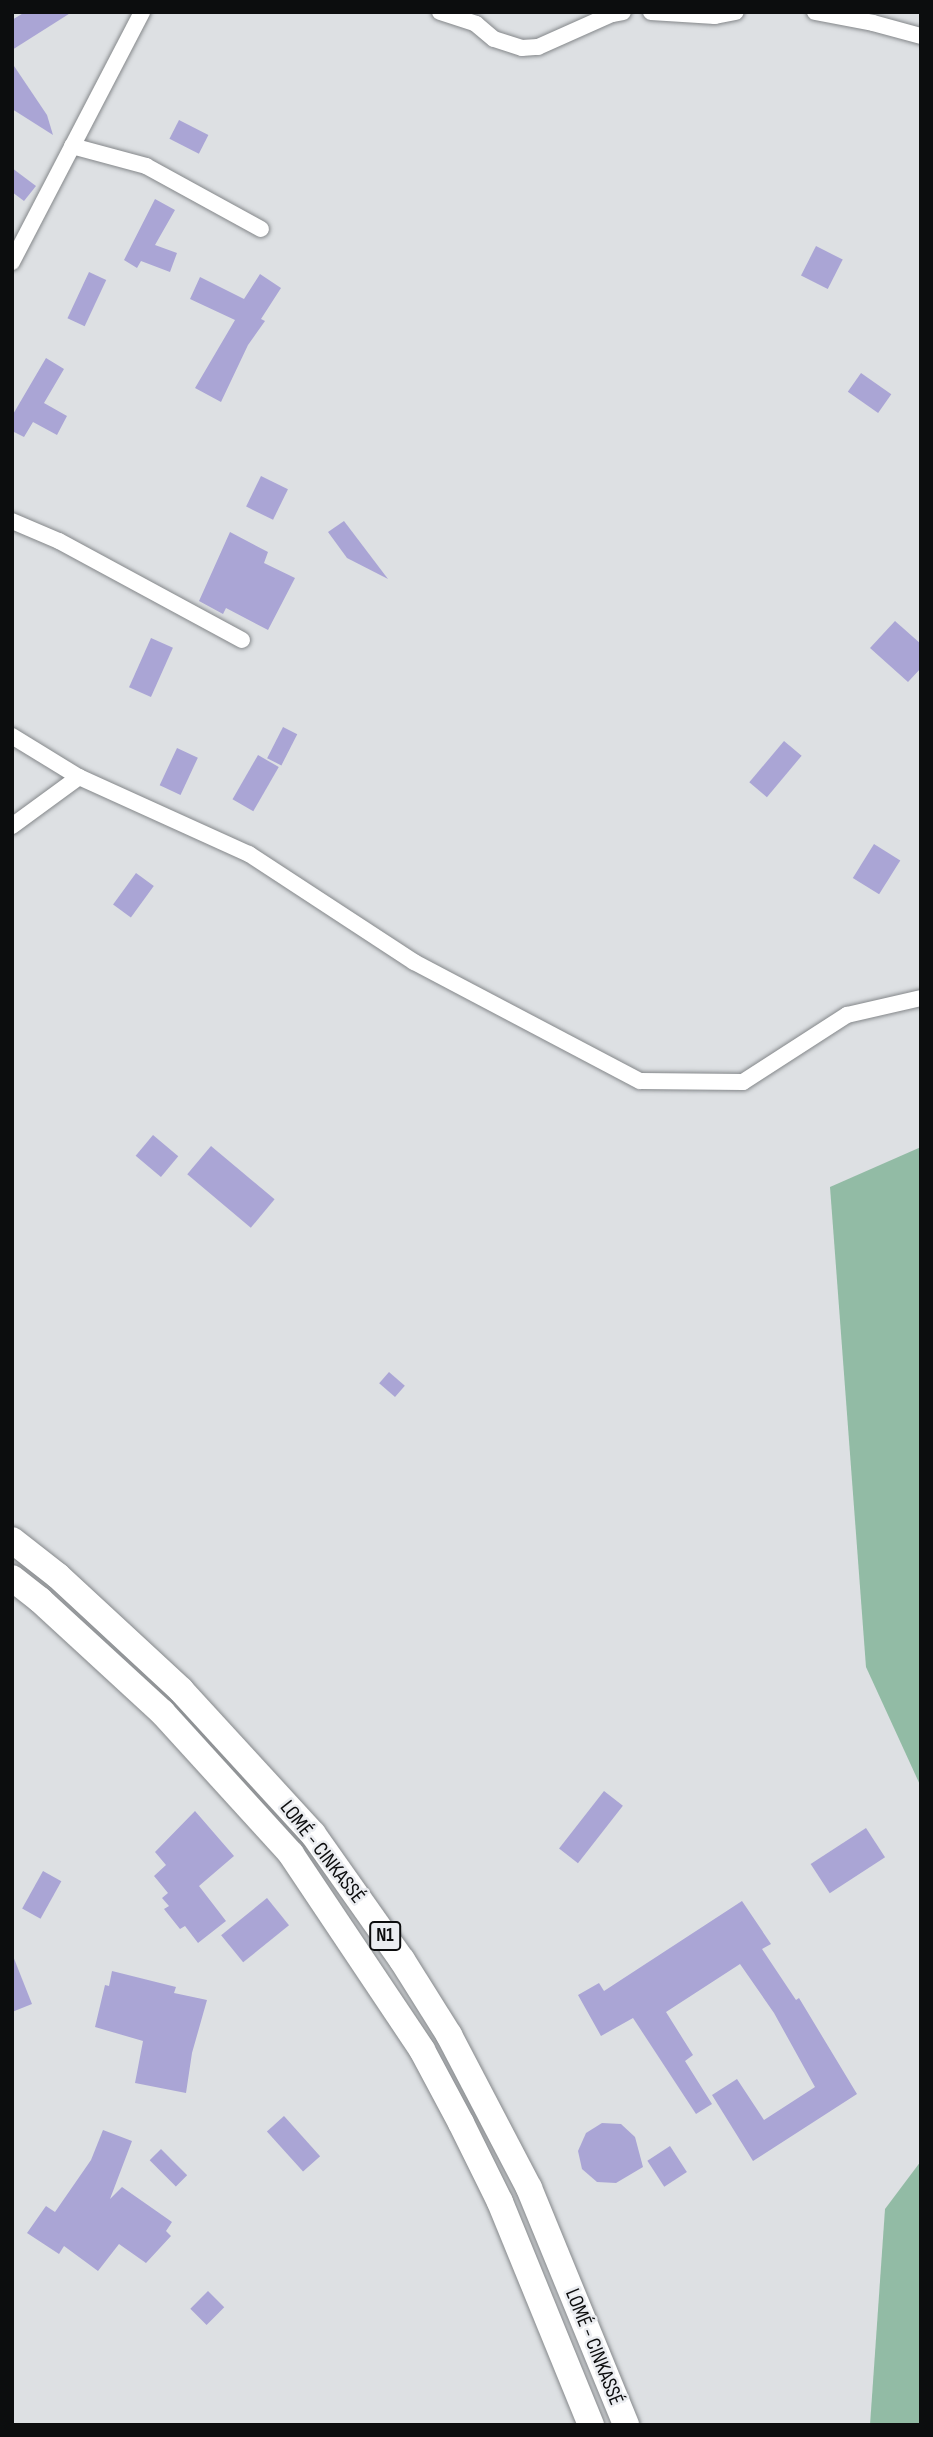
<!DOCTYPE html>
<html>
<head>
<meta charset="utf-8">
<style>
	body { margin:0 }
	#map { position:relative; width:933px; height:2437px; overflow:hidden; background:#dde0e3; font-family:"Sofia Sans Condensed",sans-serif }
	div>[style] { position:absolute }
	.green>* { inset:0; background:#92bba5 }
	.building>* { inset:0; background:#aaa5d5; transform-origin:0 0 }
	.roads { filter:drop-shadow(0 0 2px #84878a) drop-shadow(0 0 2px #84878a) }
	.minor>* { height:16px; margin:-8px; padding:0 8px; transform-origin:8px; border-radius:8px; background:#fff }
	.trunk>* { height:26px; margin:-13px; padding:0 13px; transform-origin:13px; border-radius:13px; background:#fff }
	span { translate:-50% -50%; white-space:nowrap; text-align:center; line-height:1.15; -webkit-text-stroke:5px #ebedf1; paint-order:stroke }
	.shield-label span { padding:2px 5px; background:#ebedf1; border:2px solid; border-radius:5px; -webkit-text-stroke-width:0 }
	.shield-label { font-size:19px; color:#0c0d0e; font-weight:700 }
	.street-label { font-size:21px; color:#0c0d0e }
	.frame { position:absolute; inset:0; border:14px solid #0c0d0e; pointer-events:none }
</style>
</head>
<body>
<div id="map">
	<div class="green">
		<i style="clip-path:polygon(921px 1147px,921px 1787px,866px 1667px,830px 1187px)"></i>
		<i style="clip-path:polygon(921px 2161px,921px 2425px,870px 2425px,885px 2209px)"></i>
	</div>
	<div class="building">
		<i style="clip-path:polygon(25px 12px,72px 12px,12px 50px,12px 20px)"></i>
		<i style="clip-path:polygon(12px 63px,47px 115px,53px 135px,12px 109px)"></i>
		<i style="left:179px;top:120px;width:33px;height:21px;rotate:27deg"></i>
		<i style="clip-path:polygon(12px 168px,36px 186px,24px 201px,12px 192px)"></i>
		<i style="clip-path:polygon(155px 199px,175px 210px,155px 245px,177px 253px,170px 272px,141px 261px,137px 268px,124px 260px)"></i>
		<i style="left:816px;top:246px;width:30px;height:33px;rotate:27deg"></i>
		<i style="left:89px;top:272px;width:19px;height:51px;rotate:25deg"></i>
		<i style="clip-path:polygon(260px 274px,281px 288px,261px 319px,265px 321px,248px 345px,221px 402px,195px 388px,235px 320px,190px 299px,200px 277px,244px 299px)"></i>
		<i style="clip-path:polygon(46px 358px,64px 369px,44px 403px,67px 416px,57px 435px,33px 422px,24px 437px,12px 431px,12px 416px)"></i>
		<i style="left:861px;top:373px;width:37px;height:23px;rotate:35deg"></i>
		<i style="left:261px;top:476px;width:30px;height:34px;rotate:26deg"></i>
		<i style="clip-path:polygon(344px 521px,388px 579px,347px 558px,328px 532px)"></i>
		<i style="clip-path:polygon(230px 532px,268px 552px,264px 563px,295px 578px,268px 630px,226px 608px,223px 614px,199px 601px)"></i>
		<i style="clip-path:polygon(895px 621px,921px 644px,921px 668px,908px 682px,870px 648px)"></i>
		<i style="left:151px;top:638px;width:24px;height:54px;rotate:24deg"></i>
		<i style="left:283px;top:727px;width:16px;height:35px;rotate:27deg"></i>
		<i style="left:784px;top:741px;width:23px;height:54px;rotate:40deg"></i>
		<i style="left:177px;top:748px;width:23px;height:41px;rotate:25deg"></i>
		<i style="left:258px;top:755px;width:24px;height:51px;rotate:30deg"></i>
		<i style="left:874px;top:844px;width:31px;height:40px;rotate:32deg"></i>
		<i style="left:136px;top:873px;width:22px;height:39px;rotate:36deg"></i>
		<i style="left:153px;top:1135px;width:33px;height:27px;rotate:40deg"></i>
		<i style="left:211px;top:1146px;width:83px;height:37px;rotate:40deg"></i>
		<i style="left:389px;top:1372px;width:21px;height:15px;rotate:41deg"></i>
		<i style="left:604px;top:1791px;width:24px;height:73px;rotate:38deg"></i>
		<i style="clip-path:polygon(195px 1811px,234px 1856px,199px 1886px,226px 1921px,198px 1943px,185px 1926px,180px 1929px,164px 1909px,169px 1906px,162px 1898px,168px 1893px,154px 1876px,166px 1865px,155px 1852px)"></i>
		<i style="left:866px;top:1828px;width:35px;height:66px;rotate:57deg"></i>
		<i style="left:43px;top:1871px;width:21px;height:43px;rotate:29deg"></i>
		<i style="left:267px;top:1898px;width:35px;height:59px;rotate:51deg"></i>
		<i style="clip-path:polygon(742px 1901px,771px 1944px,762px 1949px,796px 2000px,799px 1998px,857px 2094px,753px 2161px,712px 2095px,737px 2079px,764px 2120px,815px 2087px,774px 2013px,740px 1964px,666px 2012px,693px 2055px,685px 2061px,712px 2104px,696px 2114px,633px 2018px,601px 2036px,578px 1995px,599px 1983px,604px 1991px)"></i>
		<i style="clip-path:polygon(13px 1956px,32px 2004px,12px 2012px,12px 1957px)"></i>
		<i style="clip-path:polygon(112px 1971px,176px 1987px,174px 1993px,207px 2000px,192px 2053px,186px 2093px,135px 2083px,143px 2041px,95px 2027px,105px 1985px,109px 1986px)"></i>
		<i style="left:284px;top:2116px;width:54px;height:23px;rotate:48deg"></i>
		<i style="clip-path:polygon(602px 2123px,621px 2124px,635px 2137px,643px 2167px,616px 2183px,597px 2182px,582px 2169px,578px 2151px,586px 2133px)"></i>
		<i style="clip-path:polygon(103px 2130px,132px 2141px,110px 2199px,122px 2187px,172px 2222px,166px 2231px,171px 2236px,146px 2263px,119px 2244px,98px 2271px,64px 2246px,59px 2254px,27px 2233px,46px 2206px,55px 2212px,91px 2160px)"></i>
		<i style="left:670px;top:2146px;width:31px;height:27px;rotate:57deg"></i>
		<i style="left:161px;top:2149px;width:37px;height:16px;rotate:45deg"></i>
		<i style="left:208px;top:2291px;width:23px;height:25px;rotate:45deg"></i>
	</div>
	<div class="roads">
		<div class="minor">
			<i style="left:440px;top:12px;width:38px;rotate:18deg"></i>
			<i style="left:476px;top:24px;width:23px;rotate:40deg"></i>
			<i style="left:494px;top:39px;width:29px;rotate:18deg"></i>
			<i style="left:522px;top:48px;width:16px;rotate:-4deg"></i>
			<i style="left:538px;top:47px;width:81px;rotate:-24deg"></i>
			<i style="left:612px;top:14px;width:11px;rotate:-10deg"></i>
			<i style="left:651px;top:12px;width:64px;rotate:3.6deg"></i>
			<i style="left:715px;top:16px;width:21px;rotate:-11deg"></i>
			<i style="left:815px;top:12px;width:59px;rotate:10.7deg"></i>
			<i style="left:873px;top:23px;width:50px;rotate:15.2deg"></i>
			<i style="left:72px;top:146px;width:77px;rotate:15.1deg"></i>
			<i style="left:146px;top:166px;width:131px;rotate:28.7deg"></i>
			<i style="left:12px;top:262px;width:282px;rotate:-62.5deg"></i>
			<i style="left:12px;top:521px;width:51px;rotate:23.1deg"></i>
			<i style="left:59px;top:541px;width:208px;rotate:28.4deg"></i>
			<i style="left:12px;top:736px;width:79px;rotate:31.5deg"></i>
			<i style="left:79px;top:777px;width:187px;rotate:24.4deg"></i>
			<i style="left:249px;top:854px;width:197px;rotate:33.2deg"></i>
			<i style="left:414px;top:962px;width:255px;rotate:27.8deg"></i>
			<i style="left:640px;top:1081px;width:103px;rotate:0.6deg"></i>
			<i style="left:743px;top:1082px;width:124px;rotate:-32.8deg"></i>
			<i style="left:847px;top:1015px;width:76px;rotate:-12.9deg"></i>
			<i style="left:12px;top:826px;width:83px;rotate:-36.2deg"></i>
		</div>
		<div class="trunk">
			<i style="left:12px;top:1540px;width:58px;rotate:38deg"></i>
			<i style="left:58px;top:1576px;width:168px;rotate:42.8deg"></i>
			<i style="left:181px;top:1690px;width:195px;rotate:47.5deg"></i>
			<i style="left:313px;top:1834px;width:154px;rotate:54.8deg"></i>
			<i style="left:402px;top:1960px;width:89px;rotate:57.9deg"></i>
			<i style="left:449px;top:2035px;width:173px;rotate:62.4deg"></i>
			<i style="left:529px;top:2188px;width:256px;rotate:67.7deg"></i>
			<i style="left:12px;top:1578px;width:36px;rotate:38deg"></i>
			<i style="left:40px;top:1600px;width:166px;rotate:42.6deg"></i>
			<i style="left:162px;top:1712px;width:192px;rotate:47.7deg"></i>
			<i style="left:291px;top:1854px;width:236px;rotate:56.2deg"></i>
			<i style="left:422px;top:2050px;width:83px;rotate:61.9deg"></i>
			<i style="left:461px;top:2123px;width:88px;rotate:63.7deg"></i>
			<i style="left:500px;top:2202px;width:241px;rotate:67.8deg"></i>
		</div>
	</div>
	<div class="shield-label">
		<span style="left:385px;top:1936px">N1</span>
	</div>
	<div class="street-label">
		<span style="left:322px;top:1852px;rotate:52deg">LOMÉ - CINKASSÉ</span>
		<span style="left:594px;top:2347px;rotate:68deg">LOMÉ - CINKASSÉ</span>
	</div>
	<div class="frame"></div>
</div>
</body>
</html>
